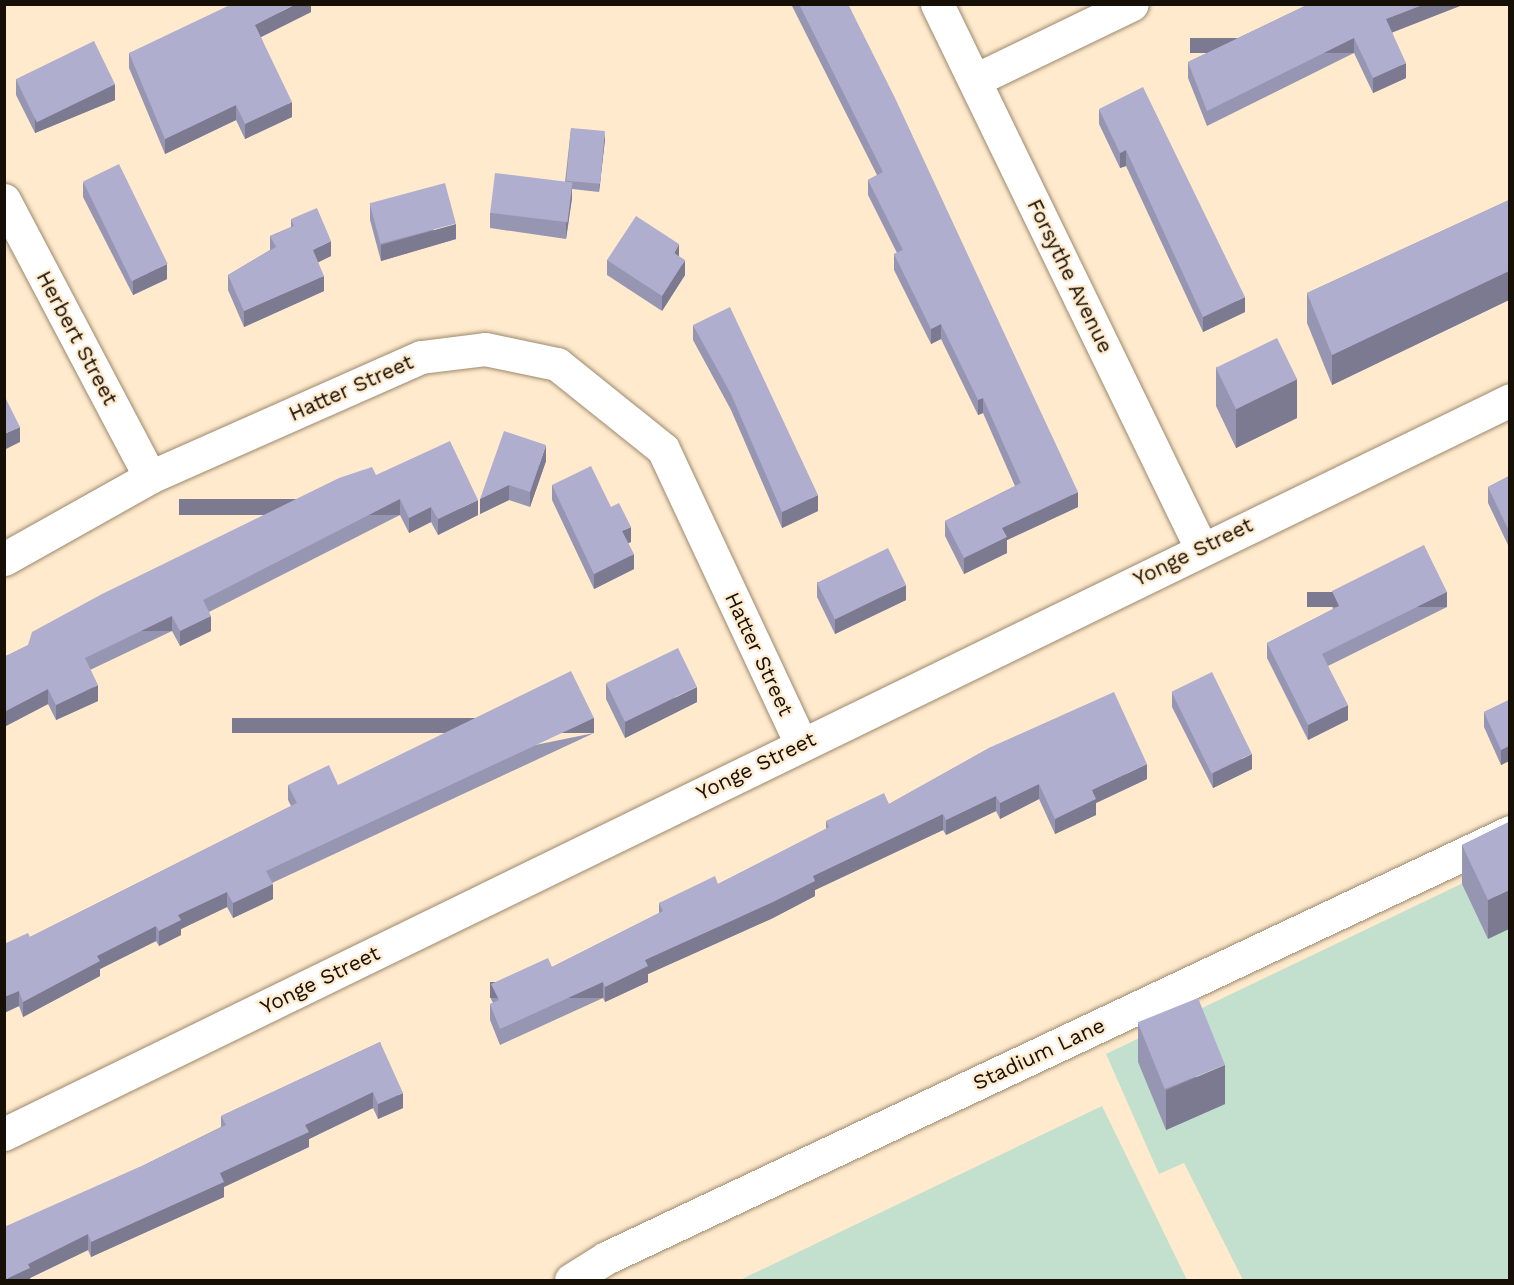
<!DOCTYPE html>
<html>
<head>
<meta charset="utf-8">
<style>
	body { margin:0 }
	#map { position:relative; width:1514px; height:1285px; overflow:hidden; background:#ffeacd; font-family:"Work Sans",sans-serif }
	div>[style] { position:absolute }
	.green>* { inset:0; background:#c3dfce }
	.roads { filter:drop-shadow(0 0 2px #9c896e) drop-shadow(0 0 2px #9c896e) }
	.minor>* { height:33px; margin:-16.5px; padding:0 16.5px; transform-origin:16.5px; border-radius:16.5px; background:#fff }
	.wall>* { inset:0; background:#9796b2 }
	.shaded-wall>* { inset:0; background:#7b7a91; transform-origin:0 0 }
	.building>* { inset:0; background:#b0aecf; transform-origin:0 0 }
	span { translate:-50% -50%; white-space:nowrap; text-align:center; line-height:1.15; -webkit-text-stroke:4.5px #ffeacd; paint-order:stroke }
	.street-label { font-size:21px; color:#150f05 }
	.frame { position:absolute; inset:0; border:6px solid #150f05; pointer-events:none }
</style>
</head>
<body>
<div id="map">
	<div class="green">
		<i style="clip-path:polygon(1509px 861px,1509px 1280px,1243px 1280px,1184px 1163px,1159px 1174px,1106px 1054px)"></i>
		<i style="clip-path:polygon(1102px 1106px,1187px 1280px,740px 1280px)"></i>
	</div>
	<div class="roads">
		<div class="minor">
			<i style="left:937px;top:4px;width:605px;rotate:64.11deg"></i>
			<i style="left:975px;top:80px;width:174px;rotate:-25.8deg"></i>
			<i style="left:4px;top:200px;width:313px;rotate:62.2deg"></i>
			<i style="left:4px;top:559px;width:167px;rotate:-29.3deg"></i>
			<i style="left:150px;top:477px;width:296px;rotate:-23.9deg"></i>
			<i style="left:421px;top:357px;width:64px;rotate:-7.1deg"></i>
			<i style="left:485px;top:349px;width:74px;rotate:11.8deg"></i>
			<i style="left:557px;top:364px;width:136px;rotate:38.7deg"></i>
			<i style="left:663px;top:449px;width:326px;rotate:64.9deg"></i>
			<i style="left:4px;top:1134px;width:1675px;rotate:-25.98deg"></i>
			<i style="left:571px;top:1280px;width:41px;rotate:-32.2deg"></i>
			<i style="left:606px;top:1258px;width:999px;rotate:-25.23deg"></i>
		</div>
	</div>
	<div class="wall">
		<i style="clip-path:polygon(311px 4px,311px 12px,261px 37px,292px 117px,245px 139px,236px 120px,165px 154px,129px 68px,129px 53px)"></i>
		<i style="clip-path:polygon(791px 4px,848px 4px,1078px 507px,1007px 540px,1007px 553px,964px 574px,945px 536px,945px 521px,1015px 486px,983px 413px,978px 415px,941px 339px,931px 344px,894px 270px,894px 254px,897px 253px,868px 195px,868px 180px,877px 175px)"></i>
		<i style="clip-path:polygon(1309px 4px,1465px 4px,1392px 32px,1406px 78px,1373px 93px,1354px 53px,1207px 126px,1188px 78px,1188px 62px)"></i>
		<i style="clip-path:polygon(16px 79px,115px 100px,35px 133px,16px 95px)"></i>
		<i style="clip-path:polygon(1099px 109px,1245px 312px,1203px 332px,1126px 166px,1120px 168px,1099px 124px)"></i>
		<i style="clip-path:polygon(571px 128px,605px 139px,599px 192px,572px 189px,572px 198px,566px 239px,490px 228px,490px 213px,565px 182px)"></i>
		<i style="clip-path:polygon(83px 182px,167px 279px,133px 295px,83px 197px)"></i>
		<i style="clip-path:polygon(1509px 200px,1509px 300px,1332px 385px,1307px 323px,1307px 293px)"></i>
		<i style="clip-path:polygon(370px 204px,456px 239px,381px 261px,370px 220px)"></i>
		<i style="clip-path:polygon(291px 219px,331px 256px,318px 262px,324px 291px,244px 327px,228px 290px,228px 275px,270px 250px,270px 236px,291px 227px)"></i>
		<i style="clip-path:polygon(679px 256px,685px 275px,662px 311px,607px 275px,607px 260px)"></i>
		<i style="clip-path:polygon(693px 325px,818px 511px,782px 528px,731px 410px,693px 340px)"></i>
		<i style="clip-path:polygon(1216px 367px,1297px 418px,1236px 448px,1216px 406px)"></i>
		<i style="clip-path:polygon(546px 461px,530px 507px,509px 500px,480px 514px,480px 499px)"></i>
		<i style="clip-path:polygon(376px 475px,478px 515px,438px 535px,431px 522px,409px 533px,400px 515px,209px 612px,211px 631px,180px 646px,172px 631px,90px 670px,98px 701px,56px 720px,48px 704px,4px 727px,4px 657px)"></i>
		<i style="clip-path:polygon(1509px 476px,1509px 547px,1488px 503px,1488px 487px)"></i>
		<i style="clip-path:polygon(552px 485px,611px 507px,631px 542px,628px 543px,634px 569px,594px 589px,552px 500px)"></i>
		<i style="clip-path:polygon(817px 582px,906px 600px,835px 634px,817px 597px)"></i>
		<i style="clip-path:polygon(1332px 591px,1447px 607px,1328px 666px,1348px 720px,1308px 740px,1267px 658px,1267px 643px,1333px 609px,1332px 606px)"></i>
		<i style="clip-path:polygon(606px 684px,697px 702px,625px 738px,606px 699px)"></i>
		<i style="clip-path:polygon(1172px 692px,1252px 769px,1213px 788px,1172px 707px)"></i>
		<i style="clip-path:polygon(1509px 700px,1509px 761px,1501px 765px,1484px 727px,1484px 712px)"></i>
		<i style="clip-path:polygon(594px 733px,272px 883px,273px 899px,233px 918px,227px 907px,181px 929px,181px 935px,159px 946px,156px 941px,100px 969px,100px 976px,23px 1017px,19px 1006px,4px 1013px,4px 944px,30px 937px,291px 806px,288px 800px,288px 785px,338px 785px)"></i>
		<i style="clip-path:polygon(991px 747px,1147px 779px,1096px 803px,1096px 815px,1055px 834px,1039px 799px,1000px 819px,996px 811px,946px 835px,943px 830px,815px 890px,815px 896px,773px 918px,648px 974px,648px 982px,605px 1002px,603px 998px,500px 1045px,490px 1020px,490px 1004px,493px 1003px,491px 999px,491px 984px,552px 967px,659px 913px,659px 903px,718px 884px,826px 829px,826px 821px,889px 804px)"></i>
		<i style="clip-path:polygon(1509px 822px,1488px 939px,1462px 884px,1462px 845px)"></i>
		<i style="clip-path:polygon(1138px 1023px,1225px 1104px,1166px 1130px,1138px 1062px)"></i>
		<i style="clip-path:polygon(380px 1042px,403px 1108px,378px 1119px,373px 1108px,309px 1139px,309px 1147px,224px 1187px,224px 1197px,91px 1257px,88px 1250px,30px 1278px,30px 1281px,4px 1281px,146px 1164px,221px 1127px,221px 1116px)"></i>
	</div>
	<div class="shaded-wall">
		<i style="clip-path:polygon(296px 4px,311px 4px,311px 12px,255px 40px,255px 25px)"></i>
		<i style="clip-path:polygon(1425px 4px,1465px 4px,1386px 35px,1386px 19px)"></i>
		<i style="left:1354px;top:38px;width:15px;height:164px;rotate:90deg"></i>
		<i style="clip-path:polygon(1406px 63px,1406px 78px,1373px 93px,1373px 78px)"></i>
		<i style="clip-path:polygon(115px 84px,115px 100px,35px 133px,35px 118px)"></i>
		<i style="clip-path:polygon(292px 102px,292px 117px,245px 139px,245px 124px)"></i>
		<i style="clip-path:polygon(236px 105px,236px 120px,165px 154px,165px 139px)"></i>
		<i style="clip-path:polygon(605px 131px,605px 139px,599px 192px,599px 184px)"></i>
		<i style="clip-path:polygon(1126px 150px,1126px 166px,1120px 168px,1120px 153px)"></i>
		<i style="clip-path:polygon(572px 183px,572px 198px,566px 239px,566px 224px)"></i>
		<i style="clip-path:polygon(456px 224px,456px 239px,381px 261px,381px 245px)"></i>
		<i style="clip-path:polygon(331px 241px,331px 256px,313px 265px,313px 250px)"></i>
		<i style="clip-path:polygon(679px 244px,679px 259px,674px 253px)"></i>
		<i style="clip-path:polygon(685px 260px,685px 275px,662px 311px,662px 296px)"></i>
		<i style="clip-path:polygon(167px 264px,167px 279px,133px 295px,133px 280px)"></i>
		<i style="clip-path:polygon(1509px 271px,1509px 300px,1332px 385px,1332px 355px)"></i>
		<i style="clip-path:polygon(324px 276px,324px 291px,244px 327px,244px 311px)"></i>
		<i style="clip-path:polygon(1245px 297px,1245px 312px,1203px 332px,1203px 317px)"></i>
		<i style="clip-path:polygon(941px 324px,941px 339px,931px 344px,931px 329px)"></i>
		<i style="clip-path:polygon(1297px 379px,1297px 418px,1236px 448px,1236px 408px)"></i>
		<i style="clip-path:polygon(983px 398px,983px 413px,978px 415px,978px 400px)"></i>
		<i style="clip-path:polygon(20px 427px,20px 442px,4px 450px,4px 434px)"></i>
		<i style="clip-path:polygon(546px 445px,546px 461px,530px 507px,530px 492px)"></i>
		<i style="clip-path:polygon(509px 485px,509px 500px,480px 514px,480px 499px)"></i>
		<i style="clip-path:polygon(1078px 492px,1078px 507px,1007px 540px,1007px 553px,964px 574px,964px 558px,1002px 528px)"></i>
		<i style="clip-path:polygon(818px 495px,818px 511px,782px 528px,782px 512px)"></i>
		<i style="left:400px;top:499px;width:16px;height:221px;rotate:90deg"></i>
		<i style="clip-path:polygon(478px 500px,478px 515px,438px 535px,438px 519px)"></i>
		<i style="clip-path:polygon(431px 507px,431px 522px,409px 533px,409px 518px)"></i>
		<i style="clip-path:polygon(631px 527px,631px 542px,622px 546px,622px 531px)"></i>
		<i style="clip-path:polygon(634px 554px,634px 569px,594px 589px,594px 574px)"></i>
		<i style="clip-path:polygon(906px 585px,906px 600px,835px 634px,835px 618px)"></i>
		<i style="left:1447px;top:592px;width:15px;height:140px;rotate:90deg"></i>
		<i style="left:172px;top:616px;width:15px;height:97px;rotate:90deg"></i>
		<i style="clip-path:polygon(211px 616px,211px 631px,180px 646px,180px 631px)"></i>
		<i style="clip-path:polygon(98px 685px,98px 701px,56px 720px,56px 705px)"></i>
		<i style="clip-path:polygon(697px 687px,697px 702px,625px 738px,625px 722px)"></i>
		<i style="clip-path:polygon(48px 689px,48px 704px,4px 727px,4px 712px)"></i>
		<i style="clip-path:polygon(1348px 705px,1348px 720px,1308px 740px,1308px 725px)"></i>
		<i style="left:594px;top:718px;width:15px;height:362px;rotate:90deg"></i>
		<i style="clip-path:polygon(1509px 746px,1509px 761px,1501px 765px,1501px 750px)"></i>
		<i style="clip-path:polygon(1252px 754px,1252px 769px,1213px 788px,1213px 773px)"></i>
		<i style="clip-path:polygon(1147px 764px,1147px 779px,1096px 803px,1096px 815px,1055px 834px,1055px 819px,1092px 790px)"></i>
		<i style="clip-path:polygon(1039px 784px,1039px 799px,1000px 819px,1000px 803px)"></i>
		<i style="clip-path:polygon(996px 796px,996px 811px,946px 835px,946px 820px)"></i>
		<i style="clip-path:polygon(943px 814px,943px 830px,815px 890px,815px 896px,773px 918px,648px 974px,648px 982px,605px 1002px,605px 987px,645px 960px,813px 876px)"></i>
		<i style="clip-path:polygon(273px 884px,273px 899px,233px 918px,233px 903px)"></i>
		<i style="clip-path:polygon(1509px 890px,1509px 929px,1488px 939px,1488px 900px)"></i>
		<i style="clip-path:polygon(227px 892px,227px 907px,181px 929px,181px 935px,159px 946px,159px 931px,178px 915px)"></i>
		<i style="clip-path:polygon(156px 926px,156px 941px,100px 969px,100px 976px,23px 1017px,23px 1002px,97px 956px)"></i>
		<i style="left:603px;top:982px;width:16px;height:113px;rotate:90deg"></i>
		<i style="clip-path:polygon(19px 991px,19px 1006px,4px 1013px,4px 997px)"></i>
		<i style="clip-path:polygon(1225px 1065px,1225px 1104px,1166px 1130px,1166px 1090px)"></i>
		<i style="clip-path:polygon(373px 1092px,373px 1108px,309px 1139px,309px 1147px,224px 1187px,224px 1197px,91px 1257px,91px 1242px,220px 1173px,305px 1125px)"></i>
		<i style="clip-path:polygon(403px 1093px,403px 1108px,378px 1119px,378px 1104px)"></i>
		<i style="clip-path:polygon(88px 1234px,88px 1250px,30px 1278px,30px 1281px,4px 1281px,28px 1264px)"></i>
	</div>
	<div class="building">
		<i style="clip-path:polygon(232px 4px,296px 4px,255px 25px,292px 102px,245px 124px,236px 105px,165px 139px,129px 53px)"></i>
		<i style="clip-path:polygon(799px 4px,848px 4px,895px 98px,1078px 492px,1002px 528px,1007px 537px,964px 558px,945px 521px,1021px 483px,983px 398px,978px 400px,941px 324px,931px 329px,894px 254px,903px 250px,868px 180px,883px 172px)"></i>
		<i style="clip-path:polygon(1309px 4px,1425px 4px,1386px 19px,1406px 63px,1373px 78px,1354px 38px,1207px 111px,1188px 62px)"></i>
		<i style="left:94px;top:41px;width:48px;height:87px;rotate:64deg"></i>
		<i style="clip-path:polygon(1143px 87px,1245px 297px,1203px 317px,1126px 150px,1120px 153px,1099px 109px)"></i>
		<i style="left:571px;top:128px;width:34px;height:53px;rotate:5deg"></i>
		<i style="left:119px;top:164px;width:111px;height:40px;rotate:64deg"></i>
		<i style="left:495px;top:173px;width:78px;height:40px;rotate:7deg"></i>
		<i style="left:445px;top:183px;width:42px;height:78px;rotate:75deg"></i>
		<i style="clip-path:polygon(1509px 200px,1509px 271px,1332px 355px,1307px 293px)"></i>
		<i style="clip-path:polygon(317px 208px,331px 241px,313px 250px,324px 276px,244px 311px,228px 275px,276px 247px,270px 236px,294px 226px,291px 219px)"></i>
		<i style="clip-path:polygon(636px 216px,679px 244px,674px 253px,685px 260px,662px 296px,607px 260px)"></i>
		<i style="clip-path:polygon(730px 307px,818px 495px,782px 512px,731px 394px,693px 325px)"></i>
		<i style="left:1277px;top:338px;width:46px;height:68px;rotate:64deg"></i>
		<i style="clip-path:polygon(4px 395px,20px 427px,4px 434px)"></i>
		<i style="clip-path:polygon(504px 431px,546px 445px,530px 492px,509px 485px,480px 499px)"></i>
		<i style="clip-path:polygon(450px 441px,478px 500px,438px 519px,431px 507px,409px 518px,400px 499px,203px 600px,211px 616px,180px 631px,172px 616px,85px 658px,98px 685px,56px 705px,48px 689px,4px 712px,4px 657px,28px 645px,32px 632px,102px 594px,339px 478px,372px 467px,376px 475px)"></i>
		<i style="clip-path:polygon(591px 466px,611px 507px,619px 503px,631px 527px,622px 531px,634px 554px,594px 574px,552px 485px)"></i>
		<i style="clip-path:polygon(1509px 476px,1509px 531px,1488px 487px)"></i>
		<i style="clip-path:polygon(1424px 545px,1447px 592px,1322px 654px,1348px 705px,1308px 725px,1267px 643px,1339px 606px,1332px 591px)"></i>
		<i style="left:888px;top:548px;width:41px;height:79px;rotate:64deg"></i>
		<i style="left:678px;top:648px;width:43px;height:80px;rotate:64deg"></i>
		<i style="clip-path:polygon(571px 671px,594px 718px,266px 871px,273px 884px,233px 903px,227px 892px,178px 915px,181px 920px,159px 931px,156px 926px,97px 956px,100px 961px,23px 1002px,19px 991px,4px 997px,4px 944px,28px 933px,30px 937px,297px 803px,288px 785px,329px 765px,338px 785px)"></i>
		<i style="left:1212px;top:672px;width:91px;height:45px;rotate:64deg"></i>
		<i style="clip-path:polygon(1114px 692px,1147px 764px,1092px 790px,1096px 799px,1055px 819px,1039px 784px,1000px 803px,996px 796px,946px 820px,943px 814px,813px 876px,815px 881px,773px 902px,645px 960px,648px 966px,605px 987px,603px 982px,500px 1029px,490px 1004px,499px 1000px,491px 984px,548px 958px,552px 967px,663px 911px,659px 903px,715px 876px,718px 884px,829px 827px,826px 821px,884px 793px,889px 804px,991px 747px)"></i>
		<i style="clip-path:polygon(1509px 700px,1509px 746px,1501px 750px,1484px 712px)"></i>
		<i style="clip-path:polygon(1509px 822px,1509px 890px,1488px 900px,1462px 845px)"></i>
		<i style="left:1198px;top:998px;width:72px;height:65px;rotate:68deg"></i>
		<i style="clip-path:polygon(380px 1042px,403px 1093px,378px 1104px,373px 1092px,305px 1125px,309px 1132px,220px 1173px,224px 1182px,91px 1242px,88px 1234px,28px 1264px,30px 1268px,4px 1280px,4px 1227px,146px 1164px,226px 1125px,221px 1116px)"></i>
	</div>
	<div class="street-label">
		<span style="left:1070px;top:276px;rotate:64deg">Forsythe Avenue</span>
		<span style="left:77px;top:338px;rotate:62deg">Herbert Street</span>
		<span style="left:351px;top:388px;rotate:-24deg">Hatter Street</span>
		<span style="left:1193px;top:552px;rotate:-26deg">Yonge Street</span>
		<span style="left:759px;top:654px;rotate:65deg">Hatter Street</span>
		<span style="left:756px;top:766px;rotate:-26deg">Yonge Street</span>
		<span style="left:320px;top:980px;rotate:-26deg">Yonge Street</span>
		<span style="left:1039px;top:1054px;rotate:-25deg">Stadium Lane</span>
	</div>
	<div class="frame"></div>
</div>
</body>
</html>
